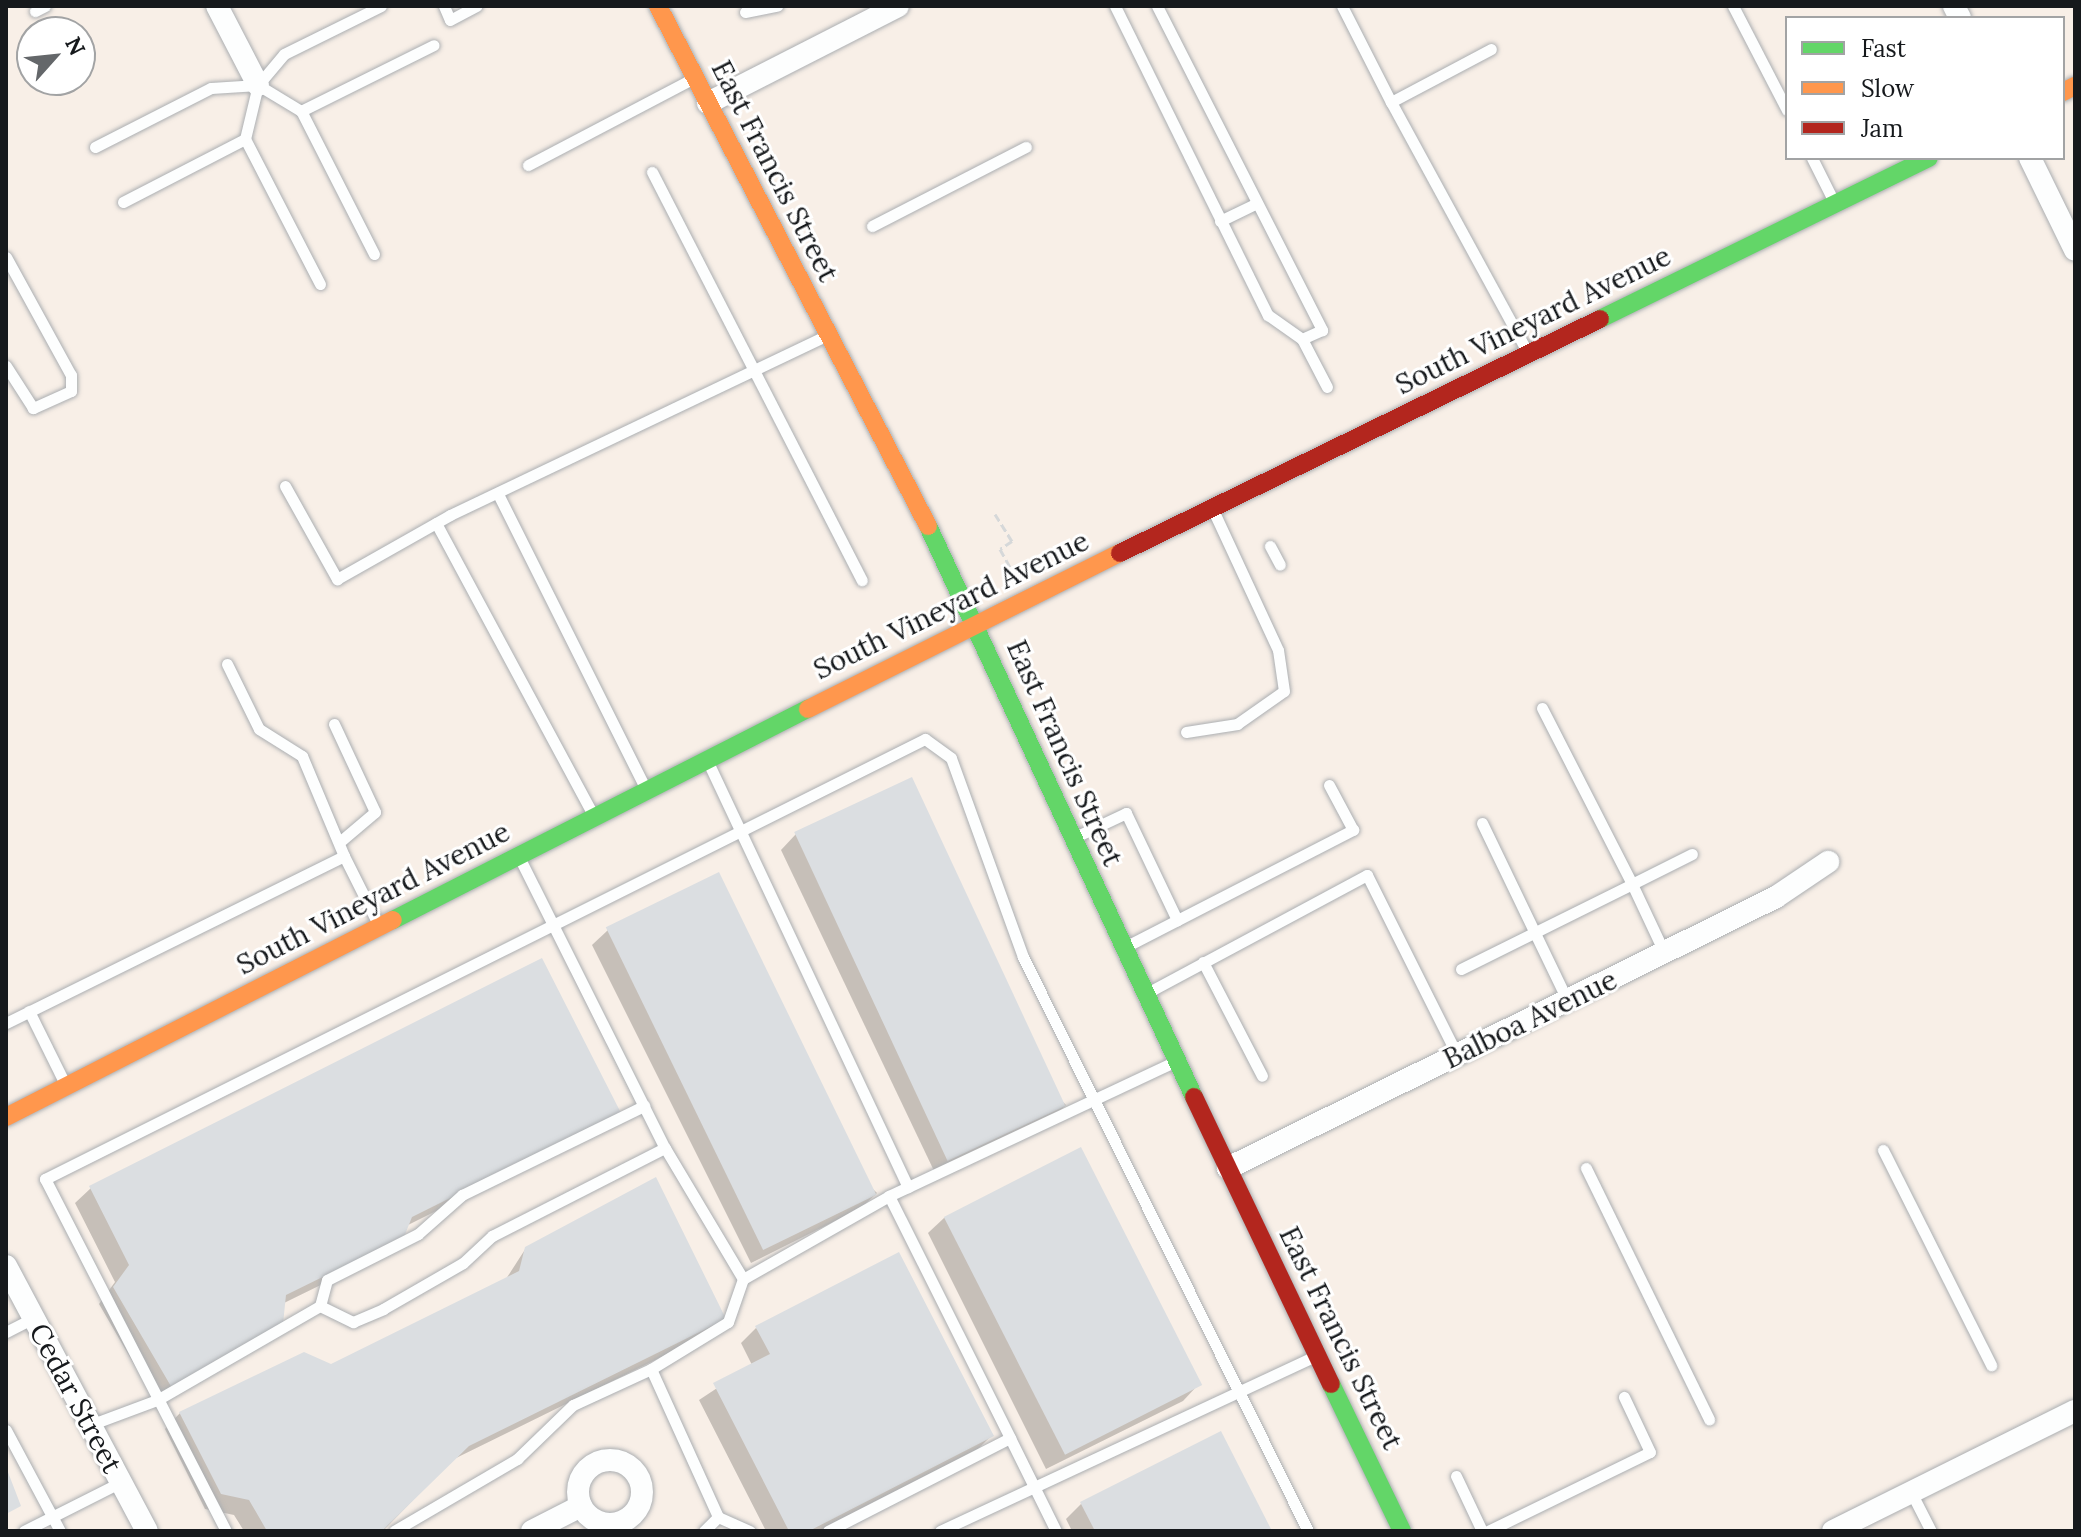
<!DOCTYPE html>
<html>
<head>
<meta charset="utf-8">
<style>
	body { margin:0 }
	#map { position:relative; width:2081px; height:1537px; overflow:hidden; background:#f4f7fa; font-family:Lora,serif }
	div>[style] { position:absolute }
	.industrial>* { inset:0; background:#f8efe7 }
	.shadow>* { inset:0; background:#0003 }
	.building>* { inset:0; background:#dbdee1; transform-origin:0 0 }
	.path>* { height:3px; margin-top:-1.5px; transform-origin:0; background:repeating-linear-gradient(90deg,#d6d8d9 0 8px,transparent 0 12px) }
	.roads { filter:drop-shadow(0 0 2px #abaeb1) drop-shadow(0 0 2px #abaeb1) }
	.lane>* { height:11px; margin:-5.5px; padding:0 5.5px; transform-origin:5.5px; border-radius:5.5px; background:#fdfefe }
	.street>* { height:22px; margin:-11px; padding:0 11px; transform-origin:11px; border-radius:11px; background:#fdfefe }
	.street>.ring { margin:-11px; padding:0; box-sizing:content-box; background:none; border:22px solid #fdfefe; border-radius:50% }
	.fast>* { height:18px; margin:-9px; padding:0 9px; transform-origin:9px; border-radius:9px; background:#63d668 }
	.slow>* { height:18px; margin:-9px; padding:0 9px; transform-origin:9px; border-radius:9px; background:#ff974d }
	.jam>* { height:18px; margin:-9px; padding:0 9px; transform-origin:9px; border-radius:9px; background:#b3261e }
	span { translate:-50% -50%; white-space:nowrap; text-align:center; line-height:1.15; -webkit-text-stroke:6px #fff; paint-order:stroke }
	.street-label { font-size:28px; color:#16191c }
	.frame { position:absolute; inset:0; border:8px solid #16191c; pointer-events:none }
	.legend { position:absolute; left:1785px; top:16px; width:280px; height:144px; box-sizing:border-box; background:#fff; border:2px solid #a2a3a4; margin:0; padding:10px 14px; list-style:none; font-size:24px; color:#16191c }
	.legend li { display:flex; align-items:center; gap:16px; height:40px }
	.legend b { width:40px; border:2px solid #a2a3a4 }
	.north { position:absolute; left:16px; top:16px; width:80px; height:80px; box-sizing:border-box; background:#fff; border:2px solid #a2a3a4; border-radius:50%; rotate:63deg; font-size:22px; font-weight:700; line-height:32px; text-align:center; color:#16191c }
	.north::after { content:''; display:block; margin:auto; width:28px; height:36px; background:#64676a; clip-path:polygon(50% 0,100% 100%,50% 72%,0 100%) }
</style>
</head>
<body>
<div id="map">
	<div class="industrial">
		<i style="clip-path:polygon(evenodd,6px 6px,2075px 6px,2075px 1531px,6px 1531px,6px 6px,1787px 18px,2063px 18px,2063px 158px,1787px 158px,1787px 18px,6px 6px,32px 32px,80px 32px,80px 80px,32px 80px,32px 32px)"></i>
	</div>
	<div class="shadow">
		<i style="clip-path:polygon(796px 834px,1066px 1105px,1051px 1120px,936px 1175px,781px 850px)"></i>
		<i style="clip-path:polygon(608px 930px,877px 1193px,861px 1208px,751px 1263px,592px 945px)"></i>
		<i style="clip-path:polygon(603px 1128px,406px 1226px,386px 1253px,284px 1303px,156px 1402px,99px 1304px,115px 1282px,75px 1203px,91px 1188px)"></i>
		<i style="clip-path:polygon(1080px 1150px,1198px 1385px,1183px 1401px,1046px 1469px,928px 1233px,944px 1218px)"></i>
		<i style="clip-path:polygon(526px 1248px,724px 1318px,708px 1334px,452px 1460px,383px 1531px,244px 1531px,234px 1515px,205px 1509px,165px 1429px,180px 1413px,331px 1366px,506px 1279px)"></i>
		<i style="clip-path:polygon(756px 1328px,991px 1436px,976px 1451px,820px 1531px,766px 1531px,699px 1400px,752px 1365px,741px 1343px)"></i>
		<i style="clip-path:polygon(1081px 1504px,1269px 1531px,1072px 1531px,1066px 1519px)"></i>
	</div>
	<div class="building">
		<i style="left:912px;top:777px;width:363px;height:130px;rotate:65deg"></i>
		<i style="left:719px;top:872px;width:359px;height:126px;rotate:64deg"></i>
		<i style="clip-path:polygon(542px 958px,621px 1113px,412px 1217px,404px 1237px,286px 1295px,283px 1324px,172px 1388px,113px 1287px,129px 1265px,89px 1186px)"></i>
		<i style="left:1081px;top:1147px;width:267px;height:154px;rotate:63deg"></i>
		<i style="clip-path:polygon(656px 1177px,726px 1319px,469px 1446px,382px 1531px,267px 1531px,249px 1500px,221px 1494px,179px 1412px,304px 1352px,331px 1364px,519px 1271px,525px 1247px)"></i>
		<i style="clip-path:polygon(899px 1252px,994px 1436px,809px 1531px,789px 1531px,713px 1383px,770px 1354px,755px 1326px)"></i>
		<i style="clip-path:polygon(1221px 1431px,1272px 1531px,1095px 1531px,1080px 1502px)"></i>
		<i style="clip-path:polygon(6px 1467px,21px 1506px,6px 1514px)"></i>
	</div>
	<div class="path">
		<i style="left:995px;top:514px;width:32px;rotate:58deg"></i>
		<i style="left:1012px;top:541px;width:14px;rotate:146deg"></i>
		<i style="left:1000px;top:549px;width:25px;rotate:61deg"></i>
	</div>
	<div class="roads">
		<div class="lane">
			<i style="left:444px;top:6px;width:15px;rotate:67deg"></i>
			<i style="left:450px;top:20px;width:30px;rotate:-28deg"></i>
			<i style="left:1115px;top:6px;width:345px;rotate:63.7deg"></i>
			<i style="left:1268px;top:315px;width:42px;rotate:35.2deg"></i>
			<i style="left:1302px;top:339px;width:54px;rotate:62.5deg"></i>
			<i style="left:1157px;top:6px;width:364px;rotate:63deg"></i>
			<i style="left:1322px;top:330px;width:22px;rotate:156deg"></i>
			<i style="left:1342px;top:6px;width:108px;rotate:63deg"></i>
			<i style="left:1391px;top:102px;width:113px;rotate:-27.9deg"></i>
			<i style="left:1733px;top:6px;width:117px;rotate:62.6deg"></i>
			<i style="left:35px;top:11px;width:11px;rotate:-27deg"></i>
			<i style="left:745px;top:12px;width:33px;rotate:-11deg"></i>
			<i style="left:1391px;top:102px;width:286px;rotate:61.4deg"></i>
			<i style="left:95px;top:147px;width:130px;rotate:-27deg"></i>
			<i style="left:211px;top:88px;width:47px;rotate:-3.7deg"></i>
			<i style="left:258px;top:85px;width:50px;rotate:31.2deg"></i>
			<i style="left:1812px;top:158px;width:51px;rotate:63.4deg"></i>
			<i style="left:528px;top:165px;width:187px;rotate:-27.7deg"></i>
			<i style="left:652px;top:172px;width:459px;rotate:62.8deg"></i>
			<i style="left:123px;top:202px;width:137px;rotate:-27.3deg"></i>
			<i style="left:1220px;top:221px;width:41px;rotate:-25.9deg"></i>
			<i style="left:872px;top:226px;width:173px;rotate:-27.2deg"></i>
			<i style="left:374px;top:254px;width:161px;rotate:-117deg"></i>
			<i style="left:301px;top:111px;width:148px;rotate:-26.4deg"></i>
			<i style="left:6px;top:257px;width:135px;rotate:61.2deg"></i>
			<i style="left:71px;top:375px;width:16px;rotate:90deg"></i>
			<i style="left:71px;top:391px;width:42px;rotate:155.9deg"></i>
			<i style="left:33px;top:408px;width:50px;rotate:-122.7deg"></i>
			<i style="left:320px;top:284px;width:163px;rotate:-117.3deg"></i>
			<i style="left:245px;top:139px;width:56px;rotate:-76.5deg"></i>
			<i style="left:258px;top:85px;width:40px;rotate:-50deg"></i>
			<i style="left:284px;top:54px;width:108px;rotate:-26.3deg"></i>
			<i style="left:285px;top:486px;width:107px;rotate:60.8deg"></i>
			<i style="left:337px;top:579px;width:130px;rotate:-29.5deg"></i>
			<i style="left:450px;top:515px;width:418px;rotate:-25.5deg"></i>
			<i style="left:498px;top:494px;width:330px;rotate:63.4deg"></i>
			<i style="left:436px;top:523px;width:332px;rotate:61.7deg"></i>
			<i style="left:1270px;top:546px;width:21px;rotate:62deg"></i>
			<i style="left:227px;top:664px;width:72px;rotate:63.8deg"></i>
			<i style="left:259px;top:729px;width:51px;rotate:32.1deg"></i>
			<i style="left:302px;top:756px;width:108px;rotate:67.2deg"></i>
			<i style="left:1542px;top:708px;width:198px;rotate:62.9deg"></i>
			<i style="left:1632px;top:884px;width:67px;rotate:-26.6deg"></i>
			<i style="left:334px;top:724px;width:97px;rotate:65deg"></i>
			<i style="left:375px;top:812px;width:43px;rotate:139.7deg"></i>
			<i style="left:1186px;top:732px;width:52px;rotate:-8.9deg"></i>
			<i style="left:1237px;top:724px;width:57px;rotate:-35.1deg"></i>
			<i style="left:1284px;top:691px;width:41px;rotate:-98.3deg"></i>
			<i style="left:1278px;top:650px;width:157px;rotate:-114.9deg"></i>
			<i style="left:707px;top:760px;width:472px;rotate:64.8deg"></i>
			<i style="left:1482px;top:823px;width:196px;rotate:64.3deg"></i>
			<i style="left:1071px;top:839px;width:61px;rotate:-25.3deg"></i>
			<i style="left:1126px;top:813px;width:119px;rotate:64.5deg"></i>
			<i style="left:519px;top:857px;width:326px;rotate:63.4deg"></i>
			<i style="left:665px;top:1148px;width:152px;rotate:59.2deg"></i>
			<i style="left:743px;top:1279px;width:168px;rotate:-29.6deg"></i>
			<i style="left:889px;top:1196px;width:317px;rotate:-25.2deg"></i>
			<i style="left:1123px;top:948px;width:259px;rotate:-27.2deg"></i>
			<i style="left:1353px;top:830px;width:51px;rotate:-118.1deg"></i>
			<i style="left:1203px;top:962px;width:128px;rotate:62.6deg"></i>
			<i style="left:1461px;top:969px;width:191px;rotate:-26.4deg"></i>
			<i style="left:1632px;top:884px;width:75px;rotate:64.8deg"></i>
			<i style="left:1145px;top:994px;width:252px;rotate:-28.2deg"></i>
			<i style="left:1367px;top:875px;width:201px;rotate:63.4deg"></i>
			<i style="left:29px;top:1011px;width:84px;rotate:63.7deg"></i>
			<i style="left:6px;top:1023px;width:377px;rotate:-26.3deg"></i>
			<i style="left:344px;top:856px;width:78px;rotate:63.4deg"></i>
			<i style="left:1883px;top:1150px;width:241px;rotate:63.3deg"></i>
			<i style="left:1586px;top:1168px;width:280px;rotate:63.9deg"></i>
			<i style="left:889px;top:1196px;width:271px;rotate:63.4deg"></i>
			<i style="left:320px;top:1306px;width:37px;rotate:26deg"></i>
			<i style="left:353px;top:1322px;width:33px;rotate:-23deg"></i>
			<i style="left:383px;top:1309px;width:92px;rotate:-29.9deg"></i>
			<i style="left:463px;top:1263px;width:40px;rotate:-43deg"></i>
			<i style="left:492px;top:1236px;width:194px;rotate:-27deg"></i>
			<i style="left:6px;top:1332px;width:31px;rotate:-27deg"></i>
			<i style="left:651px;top:1369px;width:90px;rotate:-31.4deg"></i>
			<i style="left:728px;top:1322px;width:46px;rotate:-70.8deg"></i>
			<i style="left:90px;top:1425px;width:72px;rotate:-20.5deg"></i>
			<i style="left:157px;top:1400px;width:188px;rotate:-30deg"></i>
			<i style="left:320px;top:1306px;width:27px;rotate:-75deg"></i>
			<i style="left:327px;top:1280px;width:102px;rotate:-26.8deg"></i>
			<i style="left:418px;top:1234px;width:59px;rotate:-41.6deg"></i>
			<i style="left:462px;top:1195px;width:203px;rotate:-26.1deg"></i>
			<i style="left:6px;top:1430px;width:115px;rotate:61.9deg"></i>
			<i style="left:1456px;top:1476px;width:61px;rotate:64.7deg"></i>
			<i style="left:1911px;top:1492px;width:44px;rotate:62.9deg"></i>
			<i style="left:24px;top:1531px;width:109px;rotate:-26.8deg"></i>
			<i style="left:226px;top:1531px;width:396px;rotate:-117.2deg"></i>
			<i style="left:45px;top:1179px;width:984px;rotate:-26.57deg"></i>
			<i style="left:925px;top:739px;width:32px;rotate:36deg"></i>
			<i style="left:951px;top:758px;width:212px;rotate:70.1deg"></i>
			<i style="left:1023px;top:957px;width:641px;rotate:63.59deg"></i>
			<i style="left:394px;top:1531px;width:143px;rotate:-30.3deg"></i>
			<i style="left:517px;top:1459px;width:78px;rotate:-44deg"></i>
			<i style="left:573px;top:1405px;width:86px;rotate:-24.8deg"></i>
			<i style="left:651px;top:1369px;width:162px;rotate:65.6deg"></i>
			<i style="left:718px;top:1517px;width:35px;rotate:24deg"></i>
			<i style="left:704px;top:1531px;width:20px;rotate:-45deg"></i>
			<i style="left:828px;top:1531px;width:204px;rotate:-27.1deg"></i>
			<i style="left:1010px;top:1438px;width:104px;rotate:63.7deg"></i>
			<i style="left:940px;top:1531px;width:417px;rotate:-25deg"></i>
			<i style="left:1488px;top:1531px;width:180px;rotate:-26deg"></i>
			<i style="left:1650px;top:1452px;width:61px;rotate:-115.3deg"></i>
		</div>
		<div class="street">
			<i style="left:217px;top:6px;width:89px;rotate:62.6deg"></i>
			<i style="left:1954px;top:6px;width:13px;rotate:63deg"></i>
			<i style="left:708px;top:103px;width:213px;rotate:-27deg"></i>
			<i style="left:2030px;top:158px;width:102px;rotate:63.9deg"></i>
			<i style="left:1228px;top:1168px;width:611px;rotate:-26.31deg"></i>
			<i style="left:1776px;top:897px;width:63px;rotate:-33.9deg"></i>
			<i style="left:6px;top:1266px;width:300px;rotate:62deg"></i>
			<i class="ring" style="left:578px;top:1460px;width:42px;height:42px"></i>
			<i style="left:532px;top:1531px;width:55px;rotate:-27deg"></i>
			<i style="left:1833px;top:1531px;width:270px;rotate:-26.4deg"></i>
		</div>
		<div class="fast">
			<i style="left:1600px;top:319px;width:366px;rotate:-26.1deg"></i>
			<i style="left:928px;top:526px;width:630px;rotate:65.02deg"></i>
			<i style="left:393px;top:920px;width:466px;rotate:-27deg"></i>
			<i style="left:1331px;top:1384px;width:163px;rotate:64.2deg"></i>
		</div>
		<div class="slow">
			<i style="left:658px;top:6px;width:586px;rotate:62.56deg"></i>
			<i style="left:2063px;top:92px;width:13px;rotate:-27deg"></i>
			<i style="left:808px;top:709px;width:349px;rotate:-26.6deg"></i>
			<i style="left:6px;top:1117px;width:434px;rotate:-27deg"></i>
		</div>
		<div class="jam">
			<i style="left:1120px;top:553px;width:534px;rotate:-25.99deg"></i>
			<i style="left:1194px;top:1097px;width:318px;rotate:64.5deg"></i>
		</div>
	</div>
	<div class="street-label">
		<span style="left:775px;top:171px;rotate:63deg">East Francis Street</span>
		<span style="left:1533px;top:320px;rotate:-26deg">South Vineyard Avenue</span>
		<span style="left:951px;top:605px;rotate:-26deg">South Vineyard Avenue</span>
		<span style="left:1065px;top:753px;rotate:66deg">East Francis Street</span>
		<span style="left:373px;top:898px;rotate:-27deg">South Vineyard Avenue</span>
		<span style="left:1530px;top:1019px;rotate:-26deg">Balboa Avenue</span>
		<span style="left:1341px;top:1338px;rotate:64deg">East Francis Street</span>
		<span style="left:76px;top:1398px;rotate:62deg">Cedar Street</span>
	</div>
	<div class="frame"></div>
	<ul class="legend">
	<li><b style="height:10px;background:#63d668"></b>Fast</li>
	<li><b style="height:10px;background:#ff974d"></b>Slow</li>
	<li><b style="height:10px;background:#b3261e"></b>Jam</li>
	</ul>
	<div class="north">N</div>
</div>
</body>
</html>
